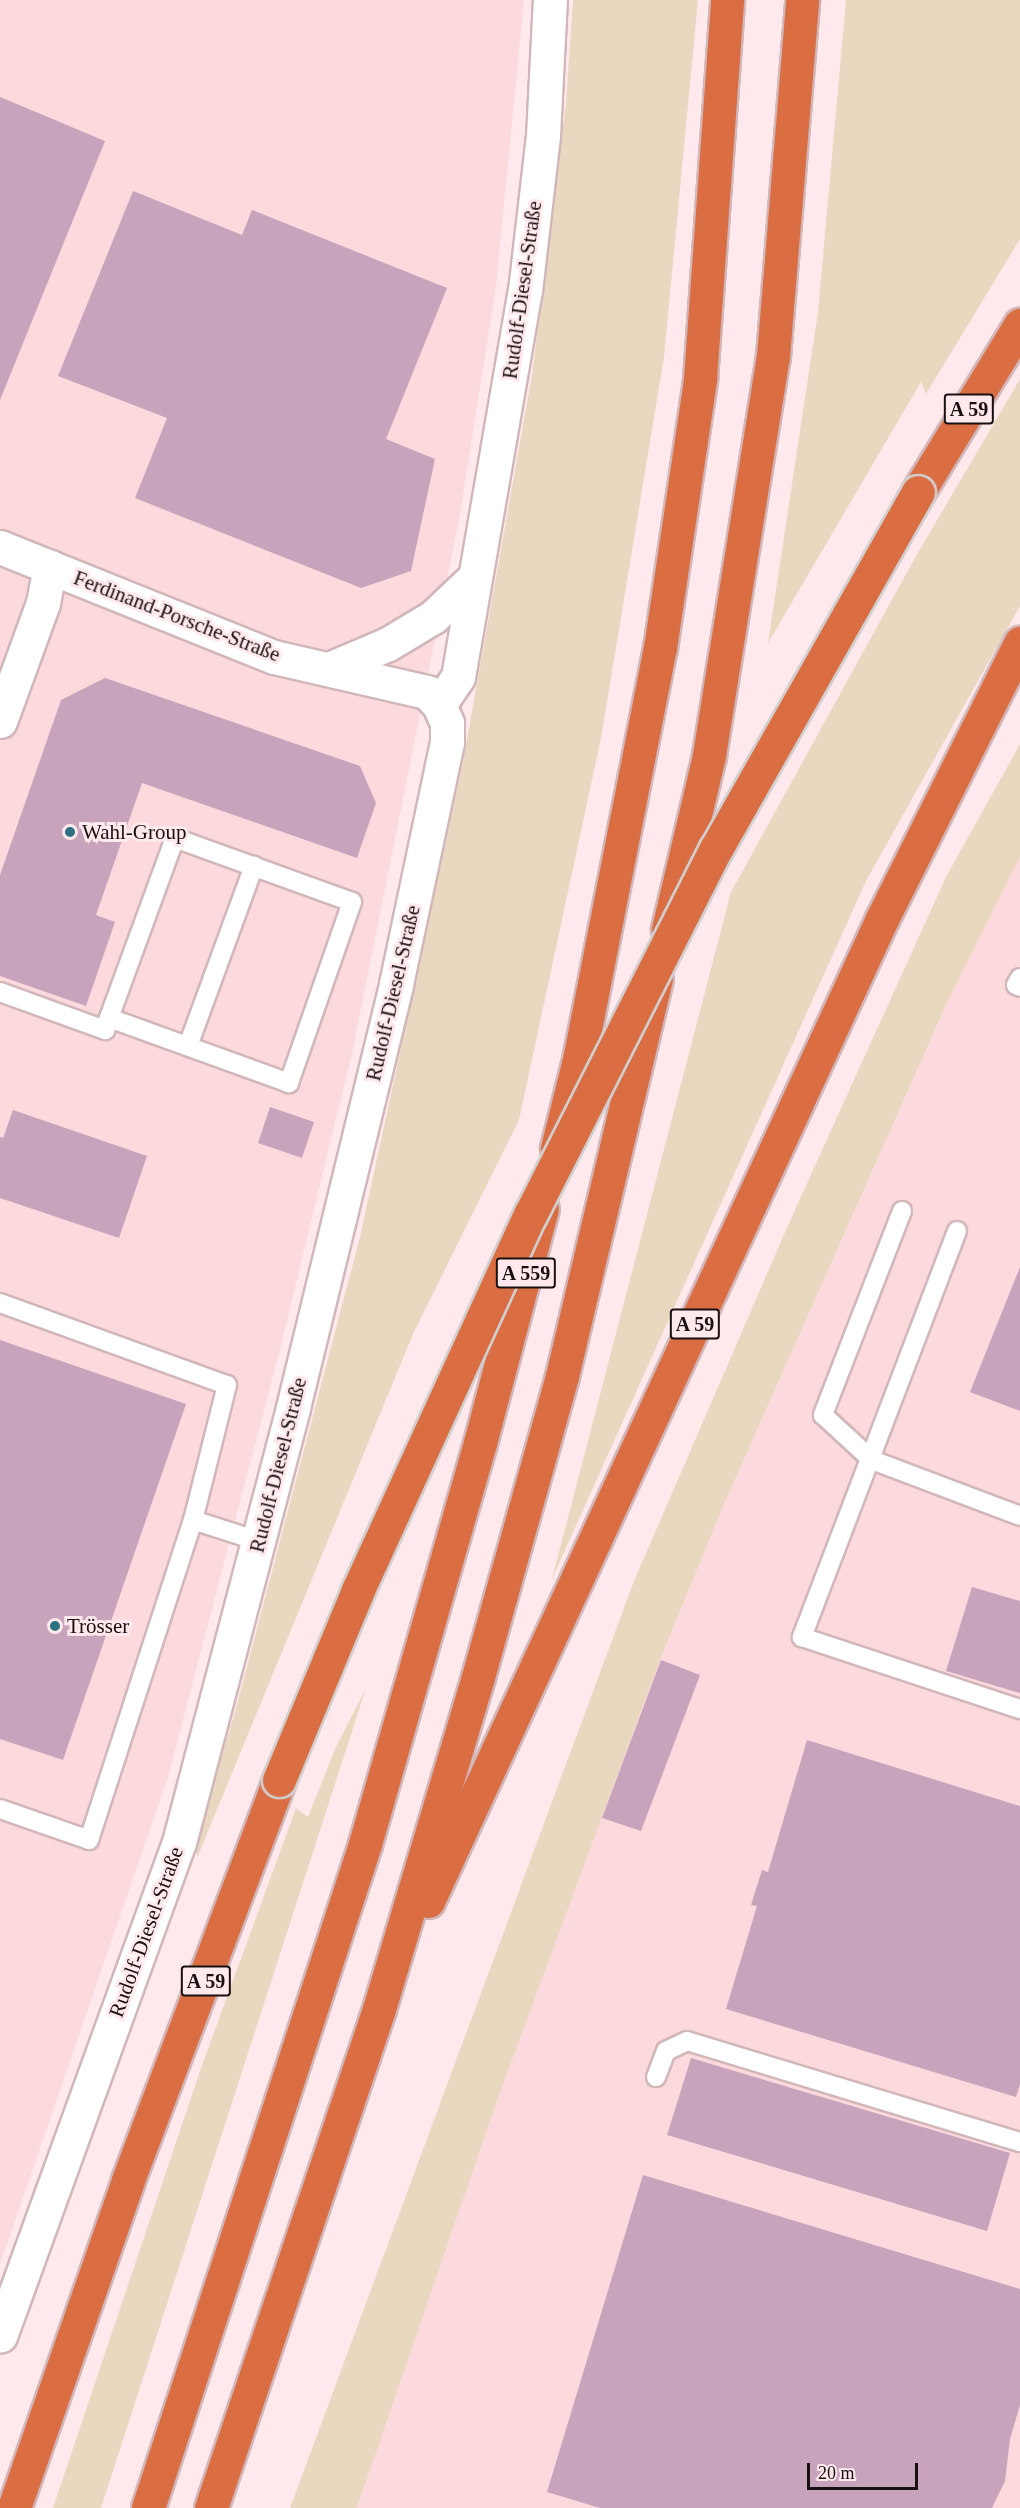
<!DOCTYPE html>
<html>
<head>
<meta charset="utf-8">
<style>
  body { margin:0 }
  #map { position:relative; width:1020px; height:2508px; overflow:hidden; background:#ffe9ec; font-family:"Times New Roman",serif }
  div>[style] { position:absolute }
  [style*='--x'] { left:calc(var(--x)*1px); top:calc(var(--y)*1px); width:calc(var(--w)*1px); rotate:calc(var(--a)*1deg) }
  .built>* { inset:0; background:#fcd9dd }
  .green>* { inset:0; background:#e9d7c0 }
  .building>* { inset:0; background:#c8a3bc }
  .roads { filter:drop-shadow(2px 0 #d1b7ba) drop-shadow(-2px 0 #d1b7ba) drop-shadow(0 2px #d1b7ba) drop-shadow(0 -2px #d1b7ba) }
  .service>* { height:18px; margin:-9px; padding:0 9px; transform-origin:9px; border-radius:9px; background:#fff }
  .minor>* { height:33px; margin:-16.5px; padding:0 16.5px; transform-origin:16.5px; border-radius:16.5px; background:#fff }
  .motorway>* { height:33px; margin:-16.5px; padding:0 16.5px; transform-origin:16.5px; border-radius:16.5px; background:#da6e42 }
  .bridges { filter:drop-shadow(2px 0 #d1cfcf) drop-shadow(-2px 0 #d1cfcf) drop-shadow(0 2px #d1cfcf) drop-shadow(0 -2px #d1cfcf) }
  .motorway-bridge>* { height:33px; margin:-16.5px; padding:0 16.5px; transform-origin:16.5px; border-radius:16.5px; background:#da6e42 }
  .dots>* { width:16px; height:16px; translate:-50% -50%; box-sizing:border-box; border:3px solid #ffe9ec; border-radius:50% }
  span { translate:-50% -50%; white-space:nowrap; text-align:center; line-height:1.15; -webkit-text-stroke:6px #ffe9ec; paint-order:stroke }
  .shield-label span { padding:2px 4px; background:#ffe9ec; border:2px solid; border-radius:4px; -webkit-text-stroke-width:0 }
  .shield-label { font-size:20px; color:#181011; font-weight:700 }
  .street-label { font-size:21px; color:#181011 }
  .poi-label { font-size:21px; color:#181011 }
  .left { translate:0 -50%; text-align:left }
  .scale { position:absolute; left:807px; top:2463px; width:111px; height:27px; box-sizing:border-box; border:3px solid #181011; border-top:0; padding-left:8px; font-size:18px; line-height:21px; white-space:nowrap; color:#181011; -webkit-text-stroke:4px #ffe9ec; paint-order:stroke }
</style>
</head>
<body>
<div id="map">
  <div class="built">
    <div style="clip-path:polygon(0 0,524px 0,496px 286px,460px 514px,352px 1053px,281px 1345px,168px 1777px,0 2264px)"></div>
    <div style="clip-path:polygon(1020px 857px,1020px 2508px,357px 2508px,497px 2101px,660px 1660px,721px 1511px,946px 1005px)"></div>
  </div>
  <div class="green">
    <div style="clip-path:polygon(573px 0,698px 0,664px 357px,601px 738px,519px 1120px,413px 1334px,197px 1858px,197px 1834px,235px 1712px,360px 1237px,463px 762px,532px 375px,566px 103px)"></div>
    <div style="clip-path:polygon(846px 0,1020px 0,1020px 239px,926px 394px,921px 382px,768px 643px,818px 312px)"></div>
    <div style="clip-path:polygon(1020px 379px,1020px 606px,866px 881px,552px 1579px,731px 892px,916px 556px)"></div>
    <div style="clip-path:polygon(1020px 744px,1020px 857px,946px 1005px,721px 1511px,660px 1660px,497px 2101px,357px 2508px,290px 2508px,634px 1581px,789px 1223px,946px 877px)"></div>
    <div style="clip-path:polygon(366px 1688px,101px 2508px,53px 2508px,201px 2068px,296px 1808px,308px 1817px,336px 1747px)"></div>
  </div>
  <div class="building">
    <div style="clip-path:polygon(0 97px,105px 141px,0 400px)"></div>
    <div style="clip-path:polygon(133px 191px,242px 235px,252px 210px,447px 288px,386px 439px,435px 459px,411px 571px,361px 588px,135px 498px,167px 418px,58px 376px)"></div>
    <div style="clip-path:polygon(105px 678px,360px 766px,376px 803px,357px 858px,142px 783px,96px 915px,115px 922px,86px 1006px,0 976px,0 875px,61px 700px)"></div>
    <div style="clip-path:polygon(270px 1107px,314px 1122px,302px 1158px,258px 1143px)"></div>
    <div style="clip-path:polygon(13px 1110px,147px 1156px,119px 1238px,0 1198px,0 1137px,3px 1138px)"></div>
    <div style="clip-path:polygon(1020px 1267px,1020px 1411px,970px 1392px)"></div>
    <div style="clip-path:polygon(0 1340px,186px 1404px,63px 1760px,0 1739px)"></div>
    <div style="clip-path:polygon(972px 1587px,1020px 1601px,1020px 1693px,946px 1671px)"></div>
    <div style="clip-path:polygon(661px 1660px,700px 1675px,641px 1831px,602px 1818px)"></div>
    <div style="clip-path:polygon(807px 1740px,1020px 1806px,1020px 2084px,1016px 2097px,726px 2009px,757px 1906px,751px 1905px,762px 1870px,768px 1872px)"></div>
    <div style="clip-path:polygon(691px 2058px,1010px 2153px,987px 2231px,667px 2135px)"></div>
    <div style="clip-path:polygon(643px 2175px,1020px 2289px,1020px 2405px,1010px 2439px,1005px 2481px,992px 2508px,600px 2508px,547px 2492px)"></div>
  </div>
  <div class="roads">
    <div class="service">
      <div style="--x:1020;--y:978;--w:8;--a:120"></div>
      <div style="--x:1016;--y:985;--w:4;--a:27"></div>
      <div style="--x:0;--y:992;--w:112;--a:19.9"></div>
      <div style="--x:105;--y:1030;--w:13;--a:-72"></div>
      <div style="--x:109;--y:1018;--w:192;--a:-69.9"></div>
      <div style="--x:175;--y:838;--w:188;--a:19.9"></div>
      <div style="--x:352;--y:902;--w:192;--a:109.2"></div>
      <div style="--x:289;--y:1083;--w:191;--a:-160.1"></div>
      <div style="--x:188;--y:1046;--w:192;--a:-69.9"></div>
      <div style="--x:902;--y:1211;--w:219;--a:111.2"></div>
      <div style="--x:823;--y:1415;--w:67;--a:42.6"></div>
      <div style="--x:872;--y:1460;--w:158;--a:20.7"></div>
      <div style="--x:957;--y:1231;--w:435;--a:110.9"></div>
      <div style="--x:802;--y:1637;--w:230;--a:18.3"></div>
      <div style="--x:0;--y:1303;--w:241;--a:19.9"></div>
      <div style="--x:227;--y:1385;--w:139;--a:104.1"></div>
      <div style="--x:0;--y:1809;--w:94;--a:19.2"></div>
      <div style="--x:89;--y:1840;--w:336;--a:-72"></div>
      <div style="--x:193;--y:1520;--w:68;--a:17.9"></div>
      <div style="--x:656;--y:2077;--w:28;--a:-69"></div>
      <div style="--x:666;--y:2051;--w:23;--a:-25"></div>
      <div style="--x:687;--y:2041;--w:348;--a:16.9"></div>
    </div>
    <div class="minor">
      <div style="--x:0;--y:547;--w:295;--a:21.9"></div>
      <div style="--x:274;--y:657;--w:157;--a:12.9"></div>
      <div style="--x:427;--y:692;--w:18;--a:47"></div>
      <div style="--x:439;--y:705;--w:20;--a:66"></div>
      <div style="--x:447;--y:723;--w:19;--a:90"></div>
      <div style="--x:447;--y:742;--w:248;--a:101.9"></div>
      <div style="--x:396;--y:985;--w:435;--a:103.7"></div>
      <div style="--x:293;--y:1408;--w:449;--a:104.7"></div>
      <div style="--x:179;--y:1842;--w:525;--a:109.92"></div>
      <div style="--x:329;--y:669;--w:64;--a:-23"></div>
      <div style="--x:388;--y:644;--w:52;--a:-31"></div>
      <div style="--x:433;--y:617;--w:57;--a:-43.6"></div>
      <div style="--x:439;--y:705;--w:34;--a:-56"></div>
      <div style="--x:458;--y:677;--w:392;--a:-80.2"></div>
      <div style="--x:525;--y:291;--w:156;--a:-83.4"></div>
      <div style="--x:543;--y:136;--w:136;--a:-87.1"></div>
      <div style="--x:0;--y:721;--w:126;--a:-70"></div>
      <div style="--x:43;--y:603;--w:37;--a:-79"></div>
    </div>
    <div class="motorway">
      <div style="--x:918;--y:492;--w:196;--a:-58.6"></div>
      <div style="--x:668;--y:929;--w:179;--a:-76.7"></div>
      <div style="--x:709;--y:755;--w:404;--a:-80.9"></div>
      <div style="--x:773;--y:356;--w:357;--a:-85.3"></div>
      <div style="--x:557;--y:1148;--w:91;--a:-76"></div>
      <div style="--x:579;--y:1060;--w:420;--a:-78.9"></div>
      <div style="--x:660;--y:648;--w:272;--a:-81.5"></div>
      <div style="--x:700;--y:379;--w:380;--a:-85.9"></div>
      <div style="--x:428;--y:1901;--w:1082;--a:-65.19"></div>
      <div style="--x:882;--y:919;--w:309;--a:-63.4"></div>
      <div style="--x:14;--y:2508;--w:347;--a:-70.8"></div>
      <div style="--x:128;--y:2180;--w:428;--a:-69.3"></div>
      <div style="--x:148;--y:2508;--w:699;--a:-71.9"></div>
      <div style="--x:365;--y:1844;--w:417;--a:-74"></div>
      <div style="--x:480;--y:1443;--w:242;--a:-75.2"></div>
      <div style="--x:211;--y:2508;--w:527;--a:-71.39"></div>
      <div style="--x:379;--y:2009;--w:346;--a:-73.4"></div>
      <div style="--x:478;--y:1677;--w:313;--a:-74.4"></div>
      <div style="--x:562;--y:1376;--w:408;--a:-76.7"></div>
    </div>
  </div>
  <div class="bridges">
    <div class="motorway-bridge">
      <div style="--x:279;--y:1780;--w:206;--a:-67.4"></div>
      <div style="--x:358;--y:1590;--w:413;--a:-65.4"></div>
      <div style="--x:530;--y:1215;--w:411;--a:-63.1"></div>
      <div style="--x:716;--y:849;--w:410;--a:-60.5"></div>
    </div>
  </div>
  <div class="dots">
    <div style="left:70px;top:832px;background:#2b717f"></div>
    <div style="left:55px;top:1626px;background:#2b717f"></div>
  </div>
  <div class="shield-label">
    <span style="left:969px;top:409px">A 59</span>
    <span style="left:526px;top:1273px">A 559</span>
    <span style="left:695px;top:1324px">A 59</span>
    <span style="left:206px;top:1981px">A 59</span>
  </div>
  <div class="street-label">
    <span style="left:522px;top:290px;rotate:-82deg">Rudolf-Diesel-Straße</span>
    <span style="left:177px;top:616px;rotate:21deg">Ferdinand-Porsche-Straße</span>
    <span style="left:393px;top:993px;rotate:-77deg">Rudolf-Diesel-Straße</span>
    <span style="left:278px;top:1465px;rotate:-76deg">Rudolf-Diesel-Straße</span>
    <span style="left:146px;top:1932px;rotate:-70deg">Rudolf-Diesel-Straße</span>
  </div>
  <div class="poi-label">
    <span class="left" style="left:82px;top:832px">Wahl-Group</span>
    <span class="left" style="left:67px;top:1626px">Trösser</span>
  </div>
  <div class="scale">20 m</div>
</div>
</body>
</html>
